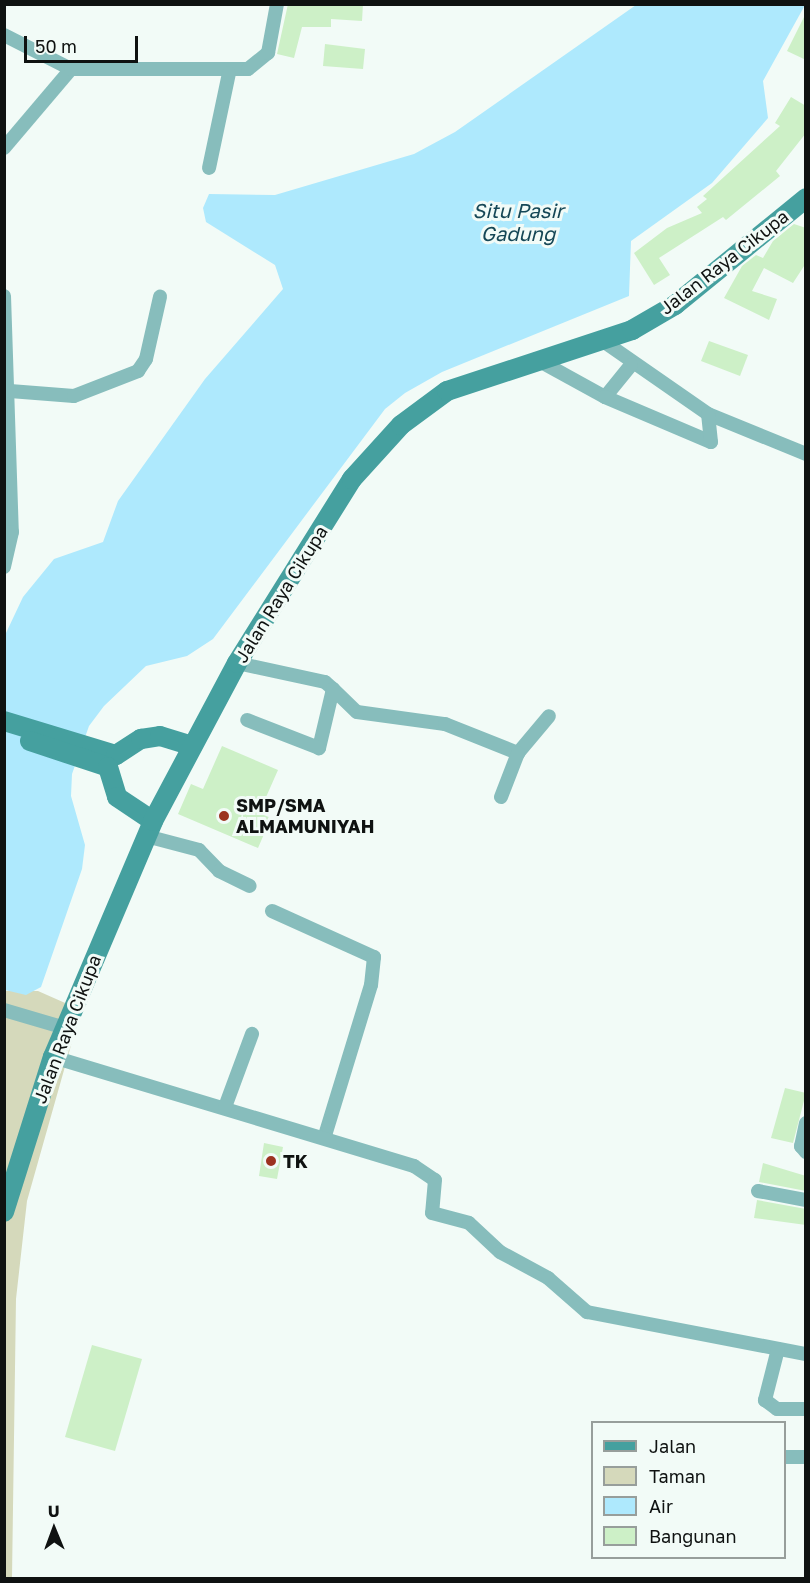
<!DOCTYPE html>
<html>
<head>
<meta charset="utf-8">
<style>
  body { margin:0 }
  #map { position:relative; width:810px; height:1583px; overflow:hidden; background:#f2fbf7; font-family:"Golos Text",sans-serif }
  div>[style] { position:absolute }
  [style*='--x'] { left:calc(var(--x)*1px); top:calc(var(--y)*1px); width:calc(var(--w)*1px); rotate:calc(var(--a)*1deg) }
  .green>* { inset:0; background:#d5d9bb }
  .water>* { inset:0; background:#aee9fd }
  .building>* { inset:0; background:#cdf0c7 }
  .street>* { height:14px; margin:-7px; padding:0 7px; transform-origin:7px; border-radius:7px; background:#87bdbc }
  .secondary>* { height:20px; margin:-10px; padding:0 10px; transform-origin:10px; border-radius:10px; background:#45a09f }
  .dots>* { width:16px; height:16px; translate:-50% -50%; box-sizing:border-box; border:3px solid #f2fbf7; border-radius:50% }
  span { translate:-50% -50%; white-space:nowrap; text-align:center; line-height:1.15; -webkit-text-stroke:6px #f2fbf7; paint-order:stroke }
  .street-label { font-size:18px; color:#0f1211 }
  .poi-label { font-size:18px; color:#0f1211; font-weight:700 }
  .left { translate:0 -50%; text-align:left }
  .water-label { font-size:20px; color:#154756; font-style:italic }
  .frame { position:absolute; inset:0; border:6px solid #0f1211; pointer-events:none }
  .legend { position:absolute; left:591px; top:1421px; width:195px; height:138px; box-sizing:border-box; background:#f2fbf7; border:2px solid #979e9b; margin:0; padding:8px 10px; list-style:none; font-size:18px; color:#0f1211 }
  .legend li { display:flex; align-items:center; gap:12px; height:30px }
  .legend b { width:30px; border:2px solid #979e9b }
  .north { position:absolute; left:24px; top:1499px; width:60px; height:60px; -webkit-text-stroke:4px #f2fbf7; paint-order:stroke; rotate:359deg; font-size:16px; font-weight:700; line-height:24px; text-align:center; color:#0f1211 }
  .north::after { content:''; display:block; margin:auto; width:21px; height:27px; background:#0f1211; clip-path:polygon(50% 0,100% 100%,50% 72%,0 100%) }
  .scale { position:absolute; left:24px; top:36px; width:114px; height:27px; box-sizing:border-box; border:3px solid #0f1211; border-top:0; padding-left:8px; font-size:18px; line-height:21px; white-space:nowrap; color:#0f1211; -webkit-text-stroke:4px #f2fbf7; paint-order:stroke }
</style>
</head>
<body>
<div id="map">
  <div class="green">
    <div style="clip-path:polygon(4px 991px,38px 991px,81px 1010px,27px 1201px,16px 1299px,12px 1578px,4px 1578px)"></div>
  </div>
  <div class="water">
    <div style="clip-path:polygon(636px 5px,805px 5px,763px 81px,768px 118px,712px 183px,631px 241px,629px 296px,442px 372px,405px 393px,385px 409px,213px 639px,187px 656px,146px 666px,104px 706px,89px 726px,72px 774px,71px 796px,85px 845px,82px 869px,41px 987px,26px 995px,5px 990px,6px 633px,23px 597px,54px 559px,103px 542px,118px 501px,205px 379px,283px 289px,275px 265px,206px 222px,203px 208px,209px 194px,275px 195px,414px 154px,455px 132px)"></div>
  </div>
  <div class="building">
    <div style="clip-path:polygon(288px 4px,363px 4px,362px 21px,331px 19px,331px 27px,302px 27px,294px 58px,277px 54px)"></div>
    <div style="clip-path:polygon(806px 13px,806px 60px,787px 51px)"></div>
    <div style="clip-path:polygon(325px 44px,365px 49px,363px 69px,323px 66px)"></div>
    <div style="clip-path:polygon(791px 97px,806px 106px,806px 133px,776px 171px,780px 176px,726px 220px,723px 217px,659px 258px,670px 275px,654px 285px,634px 253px,667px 228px,702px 213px,697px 207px,707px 199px,703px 196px,780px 126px,775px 123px)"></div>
    <div style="clip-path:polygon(794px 224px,806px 228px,806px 263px,793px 283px,764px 268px,752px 291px,777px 299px,769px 320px,724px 298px,742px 266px,756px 255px,763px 258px,773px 241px)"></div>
    <div style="clip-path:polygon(709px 341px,748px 355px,740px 376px,701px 361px)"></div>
    <div style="clip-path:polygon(222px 746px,278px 770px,259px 813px,271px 818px,258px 848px,178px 814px,191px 784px,203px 789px)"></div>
    <div style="clip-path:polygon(785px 1088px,806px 1093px,793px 1143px,771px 1138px)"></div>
    <div style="clip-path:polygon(264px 1143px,283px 1147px,277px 1179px,259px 1176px)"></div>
    <div style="clip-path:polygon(763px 1163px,806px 1176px,806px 1191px,759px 1182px)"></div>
    <div style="clip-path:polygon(757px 1200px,806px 1209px,806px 1225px,754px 1218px)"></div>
    <div style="clip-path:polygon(92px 1345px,142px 1359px,115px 1451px,65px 1437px)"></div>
  </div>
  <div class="street">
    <div style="--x:4;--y:35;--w:75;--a:26.9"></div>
    <div style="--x:4;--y:148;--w:104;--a:-49.7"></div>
    <div style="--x:71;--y:69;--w:177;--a:0"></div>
    <div style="--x:248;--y:69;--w:26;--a:-39"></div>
    <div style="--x:268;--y:53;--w:50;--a:-79.6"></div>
    <div style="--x:209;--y:168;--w:97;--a:-78.1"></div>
    <div style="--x:4;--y:296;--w:236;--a:88.1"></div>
    <div style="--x:12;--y:532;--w:36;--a:103"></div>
    <div style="--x:603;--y:341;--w:128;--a:34.8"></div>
    <div style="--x:708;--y:414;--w:106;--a:22.2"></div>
    <div style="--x:536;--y:359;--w:79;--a:28.8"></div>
    <div style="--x:631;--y:365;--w:41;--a:129.1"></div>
    <div style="--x:605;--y:397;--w:115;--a:23"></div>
    <div style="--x:711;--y:442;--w:28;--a:-96"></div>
    <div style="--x:10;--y:391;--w:64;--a:4.5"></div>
    <div style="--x:74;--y:396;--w:69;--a:-21.3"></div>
    <div style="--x:138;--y:371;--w:14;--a:-56"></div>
    <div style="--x:146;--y:359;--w:64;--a:-77.3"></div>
    <div style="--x:237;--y:663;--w:90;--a:12.2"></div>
    <div style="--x:325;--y:682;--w:11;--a:41"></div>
    <div style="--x:333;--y:689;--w:61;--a:103.3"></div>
    <div style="--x:319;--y:748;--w:77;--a:-158.7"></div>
    <div style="--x:333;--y:689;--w:33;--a:44"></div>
    <div style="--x:357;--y:712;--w:89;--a:7.8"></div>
    <div style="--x:445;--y:724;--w:79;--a:21.7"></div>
    <div style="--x:518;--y:753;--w:48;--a:-50"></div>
    <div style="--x:501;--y:797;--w:47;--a:-68.9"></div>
    <div style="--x:146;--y:836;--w:55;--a:14.8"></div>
    <div style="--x:199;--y:850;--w:29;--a:46"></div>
    <div style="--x:219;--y:871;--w:34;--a:26"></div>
    <div style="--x:272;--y:911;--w:112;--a:24.3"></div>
    <div style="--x:374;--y:957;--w:28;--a:96"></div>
    <div style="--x:371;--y:985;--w:157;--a:107"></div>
    <div style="--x:4;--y:1010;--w:64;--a:16.4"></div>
    <div style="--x:53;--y:1057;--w:377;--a:16.8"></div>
    <div style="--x:414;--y:1166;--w:25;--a:34"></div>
    <div style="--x:435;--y:1180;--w:33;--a:95"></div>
    <div style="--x:432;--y:1213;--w:38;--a:15"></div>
    <div style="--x:469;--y:1223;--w:42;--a:43.1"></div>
    <div style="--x:500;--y:1252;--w:55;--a:28.4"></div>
    <div style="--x:548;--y:1278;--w:52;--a:41.1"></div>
    <div style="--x:587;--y:1312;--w:223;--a:10.9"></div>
    <div style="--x:225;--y:1107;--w:78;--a:-69.7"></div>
    <div style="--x:806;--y:1123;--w:24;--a:102"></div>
    <div style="--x:801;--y:1146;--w:8;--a:50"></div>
    <div style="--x:758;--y:1191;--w:49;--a:10.6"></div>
    <div style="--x:778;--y:1349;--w:53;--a:104.3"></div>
    <div style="--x:765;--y:1400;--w:15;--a:37"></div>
    <div style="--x:777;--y:1409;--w:29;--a:0"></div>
    <div style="--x:784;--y:1457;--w:22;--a:0"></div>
  </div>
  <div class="secondary">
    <div style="--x:4;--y:721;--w:117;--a:16.9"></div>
    <div style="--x:116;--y:755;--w:30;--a:-33"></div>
    <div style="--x:141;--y:739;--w:19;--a:-9"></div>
    <div style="--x:160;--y:736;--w:34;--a:17"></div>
    <div style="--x:30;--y:741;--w:82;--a:18.4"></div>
    <div style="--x:108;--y:767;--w:31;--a:73"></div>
    <div style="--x:117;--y:797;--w:43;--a:33.7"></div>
    <div style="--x:4;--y:1212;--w:163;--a:-72.5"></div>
    <div style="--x:53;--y:1057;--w:256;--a:-67"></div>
    <div style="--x:153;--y:821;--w:179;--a:-62"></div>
    <div style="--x:237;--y:663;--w:217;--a:-58"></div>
    <div style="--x:352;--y:479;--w:73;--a:-47.8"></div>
    <div style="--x:401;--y:425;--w:57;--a:-36.5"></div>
    <div style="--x:447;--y:391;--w:195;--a:-18.2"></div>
    <div style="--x:632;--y:330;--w:50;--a:-30.2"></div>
    <div style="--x:675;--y:305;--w:169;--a:-39.2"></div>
  </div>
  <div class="dots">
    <div style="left:224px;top:816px;background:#9c331f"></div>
    <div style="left:271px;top:1161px;background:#9c331f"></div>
  </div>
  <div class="street-label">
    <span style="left:724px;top:262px;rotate:-38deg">Jalan Raya Cikupa</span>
    <span style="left:281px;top:594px;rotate:-58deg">Jalan Raya Cikupa</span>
    <span style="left:67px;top:1029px;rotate:-69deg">Jalan Raya Cikupa</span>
  </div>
  <div class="poi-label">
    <span class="left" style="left:236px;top:816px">SMP/SMA<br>ALMAMUNIYAH</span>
    <span class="left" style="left:283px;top:1161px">TK</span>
  </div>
  <div class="water-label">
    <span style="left:518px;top:222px">Situ Pasir<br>Gadung</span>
  </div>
  <div class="frame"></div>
  <ul class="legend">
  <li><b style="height:8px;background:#45a09f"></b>Jalan</li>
  <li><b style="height:16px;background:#d5d9bb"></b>Taman</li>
  <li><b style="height:16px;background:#aee9fd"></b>Air</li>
  <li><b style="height:16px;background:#cdf0c7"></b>Bangunan</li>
  </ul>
  <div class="north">U</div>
  <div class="scale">50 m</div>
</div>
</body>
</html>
